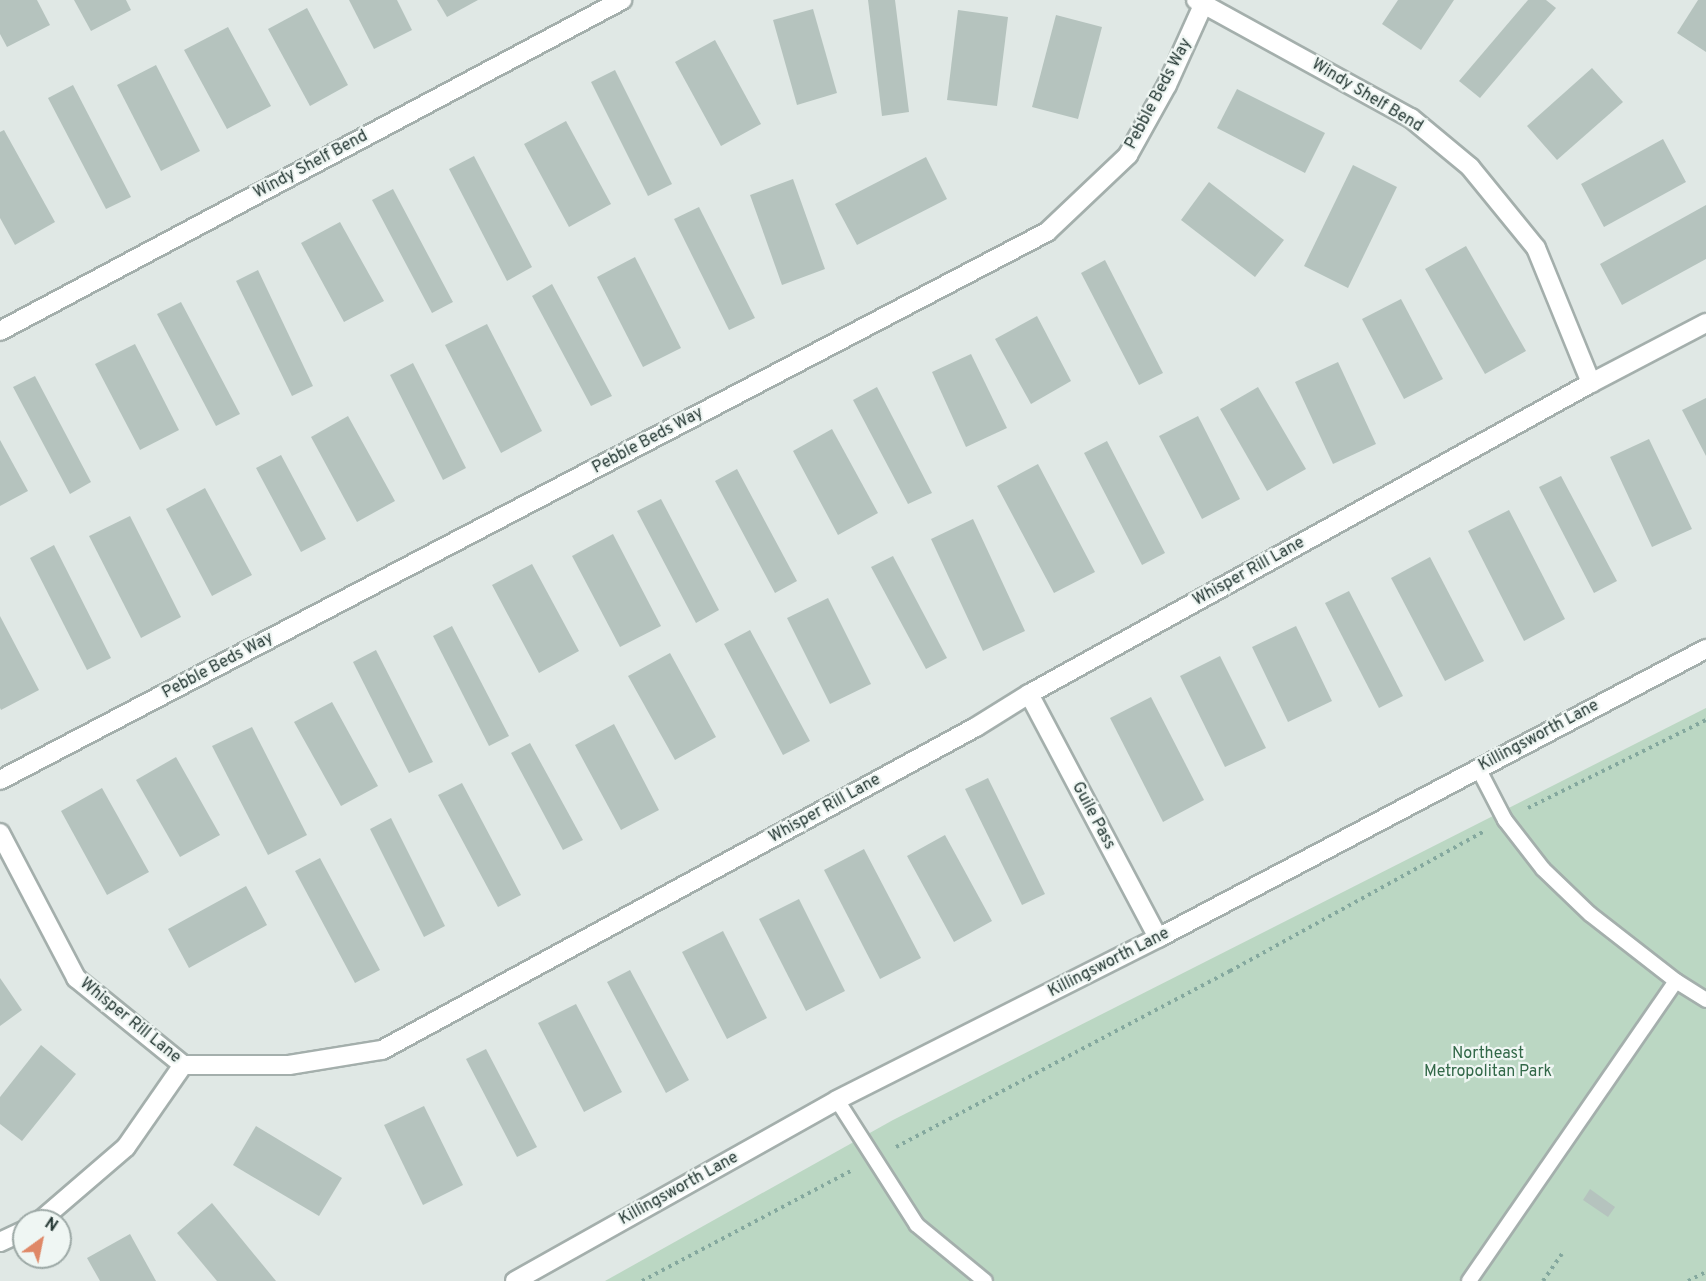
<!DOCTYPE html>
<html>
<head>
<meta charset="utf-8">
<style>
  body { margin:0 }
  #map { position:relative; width:1706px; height:1281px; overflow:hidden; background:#e0e8e5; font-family:Overpass,sans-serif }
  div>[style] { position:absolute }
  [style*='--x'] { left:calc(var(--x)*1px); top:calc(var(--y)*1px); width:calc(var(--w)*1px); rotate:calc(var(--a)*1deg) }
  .green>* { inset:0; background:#bbd7c3 }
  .building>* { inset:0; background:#b5c3be }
  .path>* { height:4px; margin-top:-2px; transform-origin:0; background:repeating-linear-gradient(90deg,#84a89e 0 3px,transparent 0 7.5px) }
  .roads { filter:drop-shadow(2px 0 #a4afac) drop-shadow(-2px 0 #a4afac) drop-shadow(0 2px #a4afac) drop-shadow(0 -2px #a4afac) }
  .lane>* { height:14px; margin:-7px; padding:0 7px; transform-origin:7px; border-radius:7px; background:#fff }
  .street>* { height:18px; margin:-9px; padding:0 9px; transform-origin:9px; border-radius:9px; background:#fff }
  .secondary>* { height:18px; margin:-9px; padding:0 9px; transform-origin:9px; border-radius:9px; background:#fff }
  span { translate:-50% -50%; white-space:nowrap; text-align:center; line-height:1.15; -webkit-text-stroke:4.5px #eff6f3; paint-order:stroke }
  .street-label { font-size:16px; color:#233632 }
  .park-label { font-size:16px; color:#326848 }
  .north { position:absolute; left:12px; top:1209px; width:60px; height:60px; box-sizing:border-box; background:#eff6f3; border:2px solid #9da9a6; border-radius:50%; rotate:33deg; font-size:16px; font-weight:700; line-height:24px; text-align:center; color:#233632 }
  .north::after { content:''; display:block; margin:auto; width:21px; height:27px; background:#df8867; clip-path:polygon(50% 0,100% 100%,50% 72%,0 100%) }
</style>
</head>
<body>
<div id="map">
  <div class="green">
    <div style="clip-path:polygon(1706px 708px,1706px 1281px,605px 1281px,893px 1120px)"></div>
  </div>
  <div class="building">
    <div style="clip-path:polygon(0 0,37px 0,50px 25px,7px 47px,0 34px)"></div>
    <div style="clip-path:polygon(74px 0,126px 0,131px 10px,91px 31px)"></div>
    <div style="clip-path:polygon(349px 0,397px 0,412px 30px,374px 49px)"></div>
    <div style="clip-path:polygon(437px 0,478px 0,447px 17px)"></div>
    <div style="clip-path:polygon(868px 0,895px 0,909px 112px,882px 116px)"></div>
    <div style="clip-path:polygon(1398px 0,1454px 0,1421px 50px,1382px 24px)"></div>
    <div style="clip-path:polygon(1528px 0,1546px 0,1556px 8px,1480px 98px,1459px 81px)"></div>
    <div style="clip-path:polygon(1698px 0,1706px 0,1706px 52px,1677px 33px)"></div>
    <div style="clip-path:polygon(307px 8px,348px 85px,310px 106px,268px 29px)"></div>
    <div style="clip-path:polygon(813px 9px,837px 93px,797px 105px,773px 20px)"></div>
    <div style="clip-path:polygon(958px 10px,1008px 17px,997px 106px,947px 100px)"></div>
    <div style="clip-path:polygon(1056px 15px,1102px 27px,1078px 119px,1032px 107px)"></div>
    <div style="clip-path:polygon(228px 27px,271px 106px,227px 129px,184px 50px)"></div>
    <div style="clip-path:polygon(715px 40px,761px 124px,721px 146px,675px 62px)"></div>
    <div style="clip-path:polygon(156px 65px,200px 151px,161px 171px,117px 85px)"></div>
    <div style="clip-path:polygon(1592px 68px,1623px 102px,1557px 160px,1527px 126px)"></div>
    <div style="clip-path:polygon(615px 70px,672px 184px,648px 196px,591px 82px)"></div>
    <div style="clip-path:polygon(73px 85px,131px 197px,106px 209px,48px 98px)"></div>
    <div style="clip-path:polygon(1237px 89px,1325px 133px,1305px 173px,1217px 128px)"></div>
    <div style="clip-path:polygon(566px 121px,611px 204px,569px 227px,524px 144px)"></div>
    <div style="clip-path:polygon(4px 130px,55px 222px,15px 245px,0 218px,0 132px)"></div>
    <div style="clip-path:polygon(1663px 139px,1686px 182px,1604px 227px,1581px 184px)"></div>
    <div style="clip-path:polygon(474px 156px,532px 267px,507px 281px,449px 169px)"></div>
    <div style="clip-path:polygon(926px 157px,947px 199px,857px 245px,835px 204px)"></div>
    <div style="clip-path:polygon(1353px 165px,1397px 187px,1348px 288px,1304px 266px)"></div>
    <div style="clip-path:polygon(793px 179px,825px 269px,782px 285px,750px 195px)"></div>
    <div style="clip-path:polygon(1209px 182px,1284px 240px,1255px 277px,1181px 220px)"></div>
    <div style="clip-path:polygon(393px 189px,453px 302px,432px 313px,372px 200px)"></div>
    <div style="clip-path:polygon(1706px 205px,1706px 259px,1622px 305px,1600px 264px)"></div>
    <div style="clip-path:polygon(699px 207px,755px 318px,729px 330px,674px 219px)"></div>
    <div style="clip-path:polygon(340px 222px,384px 301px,344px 322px,301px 243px)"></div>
    <div style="clip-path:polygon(1466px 246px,1526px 351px,1485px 374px,1425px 269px)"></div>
    <div style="clip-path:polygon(635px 257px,681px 348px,643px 367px,597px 277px)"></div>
    <div style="clip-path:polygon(1105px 260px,1163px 373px,1139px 385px,1081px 273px)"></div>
    <div style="clip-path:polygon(258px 270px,313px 386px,292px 396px,236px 281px)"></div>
    <div style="clip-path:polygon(552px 284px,612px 396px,591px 406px,532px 296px)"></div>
    <div style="clip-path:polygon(1401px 299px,1443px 379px,1404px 399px,1362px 319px)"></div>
    <div style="clip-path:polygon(181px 302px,240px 414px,216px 426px,157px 314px)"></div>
    <div style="clip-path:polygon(1037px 316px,1071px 381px,1031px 404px,995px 339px)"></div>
    <div style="clip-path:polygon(487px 324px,542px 431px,501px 453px,445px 345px)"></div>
    <div style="clip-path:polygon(135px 344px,179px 430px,140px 450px,95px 364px)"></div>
    <div style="clip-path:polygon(971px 354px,1007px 428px,966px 447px,932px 372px)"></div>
    <div style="clip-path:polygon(1338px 362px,1376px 444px,1333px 464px,1295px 382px)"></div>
    <div style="clip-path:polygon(413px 363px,466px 468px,443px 480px,390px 375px)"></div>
    <div style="clip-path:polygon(35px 376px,91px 482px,70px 494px,13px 387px)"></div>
    <div style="clip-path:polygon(877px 387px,932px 493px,908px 504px,853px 400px)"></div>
    <div style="clip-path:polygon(1258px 387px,1306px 469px,1267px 491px,1220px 409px)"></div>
    <div style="clip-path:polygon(1706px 398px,1706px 456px,1682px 410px)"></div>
    <div style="clip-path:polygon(348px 416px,395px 501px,357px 522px,311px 437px)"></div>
    <div style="clip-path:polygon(1198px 416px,1240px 499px,1202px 519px,1159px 436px)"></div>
    <div style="clip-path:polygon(832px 429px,878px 513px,838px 535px,793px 451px)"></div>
    <div style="clip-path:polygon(1649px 439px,1692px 529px,1652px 547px,1610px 457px)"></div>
    <div style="clip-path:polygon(0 440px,28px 491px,0 506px)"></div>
    <div style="clip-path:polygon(1107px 441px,1165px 553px,1142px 565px,1084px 453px)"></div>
    <div style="clip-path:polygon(281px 455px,326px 539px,301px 552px,256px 468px)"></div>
    <div style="clip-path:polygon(1038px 464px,1095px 572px,1054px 593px,997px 486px)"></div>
    <div style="clip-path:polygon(737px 469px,797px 581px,775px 593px,715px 481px)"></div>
    <div style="clip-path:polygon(1561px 476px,1617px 581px,1594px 593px,1539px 487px)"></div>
    <div style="clip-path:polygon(205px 488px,252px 575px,212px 596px,166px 509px)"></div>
    <div style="clip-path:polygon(661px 499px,719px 610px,696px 623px,637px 511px)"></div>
    <div style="clip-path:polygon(1509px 510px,1565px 619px,1524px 641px,1468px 531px)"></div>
    <div style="clip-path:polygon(130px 516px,181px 617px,141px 638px,89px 536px)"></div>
    <div style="clip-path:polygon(973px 519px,1025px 631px,983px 651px,931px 539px)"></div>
    <div style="clip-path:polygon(613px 534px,661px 626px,620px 647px,572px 556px)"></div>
    <div style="clip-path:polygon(54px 545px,111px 658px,87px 670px,30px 558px)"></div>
    <div style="clip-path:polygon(893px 556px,947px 658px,926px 669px,871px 567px)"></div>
    <div style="clip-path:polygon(1430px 557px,1484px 661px,1445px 681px,1391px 578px)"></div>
    <div style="clip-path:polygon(532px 564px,579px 651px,539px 673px,492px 585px)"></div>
    <div style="clip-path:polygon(1349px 591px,1403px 696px,1379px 708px,1325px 603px)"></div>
    <div style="clip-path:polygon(828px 598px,871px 684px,830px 704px,787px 618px)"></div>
    <div style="clip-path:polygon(0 616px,39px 690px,1px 710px,0 708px)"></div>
    <div style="clip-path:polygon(452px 626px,509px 736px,489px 746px,433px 636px)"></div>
    <div style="clip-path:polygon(1296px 626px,1332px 701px,1288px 722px,1252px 647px)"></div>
    <div style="clip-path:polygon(750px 630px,810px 741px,783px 755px,724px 644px)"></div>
    <div style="clip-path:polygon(376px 650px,433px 762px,409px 773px,353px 662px)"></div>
    <div style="clip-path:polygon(670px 653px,716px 737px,675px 760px,628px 676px)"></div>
    <div style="clip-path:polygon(1220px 656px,1266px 748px,1225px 767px,1180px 676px)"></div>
    <div style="clip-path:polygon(1151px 697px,1204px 800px,1163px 822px,1110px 718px)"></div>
    <div style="clip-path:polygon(332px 702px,378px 786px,341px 806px,294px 722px)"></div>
    <div style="clip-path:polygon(614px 724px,659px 810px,621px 830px,575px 745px)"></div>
    <div style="clip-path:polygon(252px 727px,307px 835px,268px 855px,212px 746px)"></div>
    <div style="clip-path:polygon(530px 743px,583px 840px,563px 850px,511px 753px)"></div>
    <div style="clip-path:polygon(176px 757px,220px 835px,180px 857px,136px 780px)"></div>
    <div style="clip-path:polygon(988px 778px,1045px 894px,1022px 905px,965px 789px)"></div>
    <div style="clip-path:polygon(462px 783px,521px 895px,498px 907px,438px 795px)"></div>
    <div style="clip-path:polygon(102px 788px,149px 872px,107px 895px,61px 811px)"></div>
    <div style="clip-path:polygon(391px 818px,445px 926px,424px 937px,370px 829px)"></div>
    <div style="clip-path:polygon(945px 835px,992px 921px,954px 942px,907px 856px)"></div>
    <div style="clip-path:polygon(864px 849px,921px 958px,880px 979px,824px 870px)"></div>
    <div style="clip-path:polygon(320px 858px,380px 970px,355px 983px,295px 871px)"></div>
    <div style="clip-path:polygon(246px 886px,267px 925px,189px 968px,168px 929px)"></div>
    <div style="clip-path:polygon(799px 899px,845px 991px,806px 1011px,759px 919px)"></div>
    <div style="clip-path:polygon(723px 931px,767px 1018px,727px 1039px,682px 952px)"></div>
    <div style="clip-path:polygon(630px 970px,689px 1080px,666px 1093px,607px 982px)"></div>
    <div style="clip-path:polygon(0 978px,22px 1010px,0 1026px)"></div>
    <div style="clip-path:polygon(576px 1004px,622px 1092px,584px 1112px,538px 1023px)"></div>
    <div style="clip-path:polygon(41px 1045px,76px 1074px,22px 1141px,0 1124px,0 1097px)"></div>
    <div style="clip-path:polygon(486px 1049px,537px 1147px,517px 1157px,466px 1059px)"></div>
    <div style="clip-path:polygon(424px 1106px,463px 1185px,423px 1205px,384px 1125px)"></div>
    <div style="clip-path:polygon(256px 1126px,342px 1178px,319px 1216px,233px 1165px)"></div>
    <div style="clip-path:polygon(1590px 1189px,1615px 1207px,1608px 1217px,1583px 1200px)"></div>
    <div style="clip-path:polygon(212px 1203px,276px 1281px,217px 1281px,177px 1233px)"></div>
    <div style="clip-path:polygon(130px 1234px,156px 1281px,100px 1281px,87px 1258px)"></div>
  </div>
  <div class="path">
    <div style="--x:1528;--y:808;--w:199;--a:-26.3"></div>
    <div style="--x:896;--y:1147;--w:378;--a:-27.8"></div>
    <div style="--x:1230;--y:971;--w:289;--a:-28.8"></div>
    <div style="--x:642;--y:1281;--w:236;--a:-27.8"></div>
    <div style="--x:1543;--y:1281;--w:33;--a:-55"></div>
    <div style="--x:1688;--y:1281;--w:20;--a:-27"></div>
  </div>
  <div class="roads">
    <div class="lane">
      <div style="--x:1478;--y:768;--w:59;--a:62.6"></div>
      <div style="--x:1505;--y:820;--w:62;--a:52.2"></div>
      <div style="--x:1543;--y:869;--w:65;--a:43.8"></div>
      <div style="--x:1590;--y:914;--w:109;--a:37.9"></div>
      <div style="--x:1676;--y:981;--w:36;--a:32"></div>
      <div style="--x:837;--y:1100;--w:148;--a:57.4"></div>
      <div style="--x:917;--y:1225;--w:88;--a:39.5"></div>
      <div style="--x:1469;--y:1281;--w:364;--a:-55.4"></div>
    </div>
    <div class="street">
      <div style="--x:1196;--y:0;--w:245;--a:28.8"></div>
      <div style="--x:1411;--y:118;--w:77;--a:39.7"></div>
      <div style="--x:1470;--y:167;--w:104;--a:50.8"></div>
      <div style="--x:1536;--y:248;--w:146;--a:67.8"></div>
      <div style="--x:0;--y:331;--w:705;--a:-28.02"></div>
      <div style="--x:1029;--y:694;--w:276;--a:62.1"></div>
      <div style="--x:0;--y:780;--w:1182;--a:-27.63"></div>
      <div style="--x:1047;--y:232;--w:112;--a:-43.5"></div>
      <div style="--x:1128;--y:155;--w:80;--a:-60.9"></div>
      <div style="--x:1167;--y:85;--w:90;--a:-65.7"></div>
      <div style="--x:0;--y:833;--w:164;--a:62.3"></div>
      <div style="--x:76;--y:978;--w:138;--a:39.1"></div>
      <div style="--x:183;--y:1065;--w:106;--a:0"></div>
      <div style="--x:289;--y:1065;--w:94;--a:-9.2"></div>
      <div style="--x:382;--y:1050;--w:676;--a:-28.54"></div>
      <div style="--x:976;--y:727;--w:62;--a:-31.9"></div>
      <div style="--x:1029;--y:694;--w:642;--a:-28.96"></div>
      <div style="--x:1591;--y:383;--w:130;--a:-27.6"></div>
      <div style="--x:40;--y:1221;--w:113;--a:-40.7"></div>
      <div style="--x:126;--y:1147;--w:100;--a:-55.2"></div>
      <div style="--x:0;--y:1242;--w:26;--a:-25"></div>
    </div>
    <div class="secondary">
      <div style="--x:515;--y:1281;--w:369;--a:-29.3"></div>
      <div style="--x:837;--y:1100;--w:360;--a:-26.8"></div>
      <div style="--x:1158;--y:938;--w:620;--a:-27.81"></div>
    </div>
  </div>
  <div class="street-label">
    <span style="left:1159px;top:94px;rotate:-62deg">Pebble Beds Way</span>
    <span style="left:1367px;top:96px;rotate:31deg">Windy Shelf Bend</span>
    <span style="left:311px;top:165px;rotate:-28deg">Windy Shelf Bend</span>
    <span style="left:648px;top:441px;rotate:-28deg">Pebble Beds Way</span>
    <span style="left:1249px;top:572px;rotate:-29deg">Whisper Rill Lane</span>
    <span style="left:218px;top:666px;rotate:-28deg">Pebble Beds Way</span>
    <span style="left:1539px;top:736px;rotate:-28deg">Killingsworth Lane</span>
    <span style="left:825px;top:809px;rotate:-29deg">Whisper Rill Lane</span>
    <span style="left:1093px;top:816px;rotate:62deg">Guile Pass</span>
    <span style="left:1109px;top:963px;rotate:-27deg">Killingsworth Lane</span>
    <span style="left:130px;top:1021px;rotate:39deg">Whisper Rill Lane</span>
    <span style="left:679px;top:1189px;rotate:-29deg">Killingsworth Lane</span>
  </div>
  <div class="park-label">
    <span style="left:1488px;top:1063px">Northeast<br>Metropolitan Park</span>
  </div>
  <div class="north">N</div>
</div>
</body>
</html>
